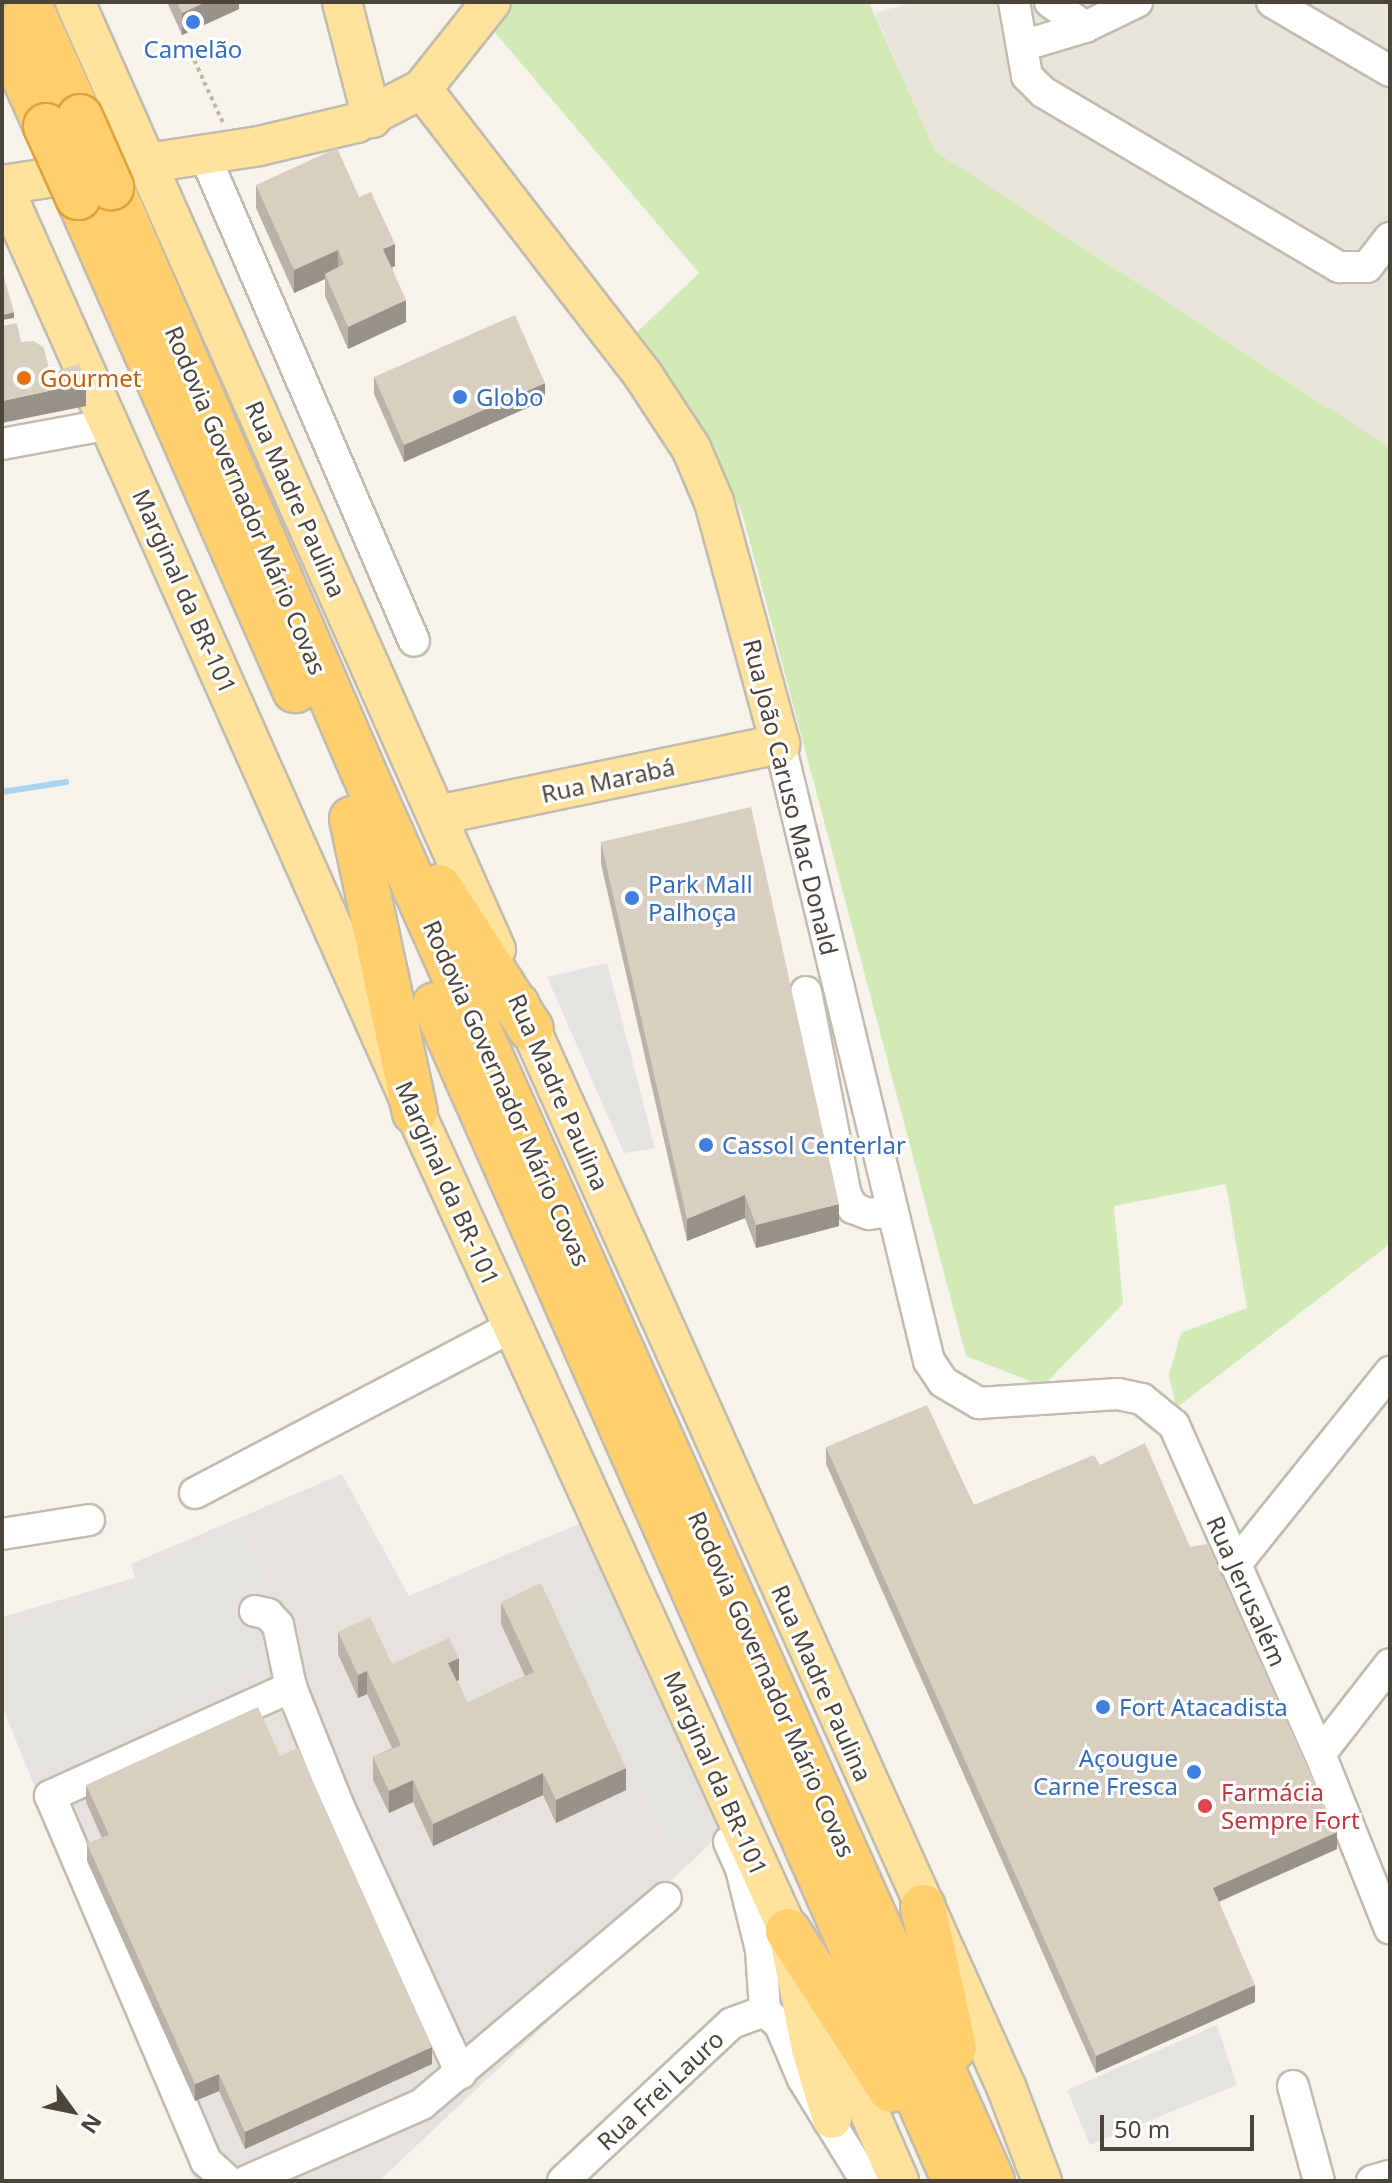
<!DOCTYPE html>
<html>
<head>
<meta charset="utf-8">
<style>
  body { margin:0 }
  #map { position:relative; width:1392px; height:2183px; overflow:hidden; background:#f6f3ec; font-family:"Noto Sans",sans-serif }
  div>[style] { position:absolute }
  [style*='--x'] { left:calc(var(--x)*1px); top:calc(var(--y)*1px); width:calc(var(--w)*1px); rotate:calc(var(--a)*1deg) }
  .residential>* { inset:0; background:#eae5da }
  .industrial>* { inset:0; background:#e6e2dd }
  .green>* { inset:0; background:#d2eab5 }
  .parking>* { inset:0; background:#e5e3e0 }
  .stream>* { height:6px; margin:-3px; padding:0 3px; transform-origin:3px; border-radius:3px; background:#a9d4f2 }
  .path>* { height:4px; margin-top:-2px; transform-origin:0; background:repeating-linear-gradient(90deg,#c4b79f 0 4px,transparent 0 8px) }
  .roads { filter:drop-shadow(2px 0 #c2bbae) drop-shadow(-2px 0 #c2bbae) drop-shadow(0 2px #c2bbae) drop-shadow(0 -2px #c2bbae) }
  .minor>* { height:30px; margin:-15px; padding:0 15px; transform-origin:15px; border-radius:15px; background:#fff }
  .major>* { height:38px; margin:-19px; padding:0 19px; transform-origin:19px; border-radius:19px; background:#ffe39c }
  .highway>* { height:44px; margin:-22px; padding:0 22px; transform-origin:22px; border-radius:22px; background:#ffcf6e }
  .bridges { filter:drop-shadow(2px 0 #e0a43c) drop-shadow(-2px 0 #e0a43c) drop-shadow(0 2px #e0a43c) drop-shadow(0 -2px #e0a43c) }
  .highway-bridge>* { height:44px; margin:-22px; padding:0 22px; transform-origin:22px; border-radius:22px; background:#ffcf6e }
  .wall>* { inset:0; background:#bab2a6 }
  .shaded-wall>* { inset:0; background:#979187 }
  .building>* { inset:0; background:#d8cfc1 }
  .dots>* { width:22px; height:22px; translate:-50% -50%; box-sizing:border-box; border:4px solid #fff; border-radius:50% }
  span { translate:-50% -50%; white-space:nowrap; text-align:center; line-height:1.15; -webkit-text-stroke:6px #fff; paint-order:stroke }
  .shop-label { font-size:24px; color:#366cbe }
  .left { translate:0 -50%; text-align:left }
  .right { translate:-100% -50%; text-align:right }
  .food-label { font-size:24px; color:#c56008 }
  .street-label { font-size:24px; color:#4b4439 }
  .health-label { font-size:24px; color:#be3a42 }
  .frame { position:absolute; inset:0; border:4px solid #4b4439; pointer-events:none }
  .north { position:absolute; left:32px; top:2071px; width:80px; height:80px; -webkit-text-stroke:6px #fff; paint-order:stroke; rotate:123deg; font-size:22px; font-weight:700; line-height:32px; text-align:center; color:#4b4439 }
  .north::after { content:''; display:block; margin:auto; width:28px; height:36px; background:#4b4439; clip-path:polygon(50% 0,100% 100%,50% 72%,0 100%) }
  .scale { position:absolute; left:1100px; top:2115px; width:154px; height:36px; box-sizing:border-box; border:4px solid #4b4439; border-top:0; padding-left:10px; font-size:24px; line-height:28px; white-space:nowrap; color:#4b4439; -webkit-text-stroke:6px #fff; paint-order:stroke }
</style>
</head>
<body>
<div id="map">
  <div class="residential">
    <div style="clip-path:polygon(914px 2px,1390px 2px,1390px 448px,934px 150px,875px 13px)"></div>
  </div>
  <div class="industrial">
    <div style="clip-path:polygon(342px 1474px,409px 1596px,588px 1520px,729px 1826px,661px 1890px,672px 1905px,379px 2181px,195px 2181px,2px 1706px,2px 1617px,135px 1578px,131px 1564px)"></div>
  </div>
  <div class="green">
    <div style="clip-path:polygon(511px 2px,869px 2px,935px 151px,1390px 448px,1390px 1244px,1176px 1408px,1169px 1375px,1181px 1333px,1247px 1308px,1226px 1184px,1114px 1206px,1123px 1304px,1043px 1386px,966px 1356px,743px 516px,703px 430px,633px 336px,699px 273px,492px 29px)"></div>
  </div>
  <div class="parking">
    <div style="clip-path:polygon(607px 963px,655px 1148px,624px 1153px,547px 977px)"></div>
    <div style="clip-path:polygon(239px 1525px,291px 1625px,260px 1637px,269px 1664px,33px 1775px,2px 1692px,2px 1626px,141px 1586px,137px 1573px)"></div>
    <div style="clip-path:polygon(608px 1592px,704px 1810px,705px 1825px,697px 1839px,672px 1853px,555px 1614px)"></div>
    <div style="clip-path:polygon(1217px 2025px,1237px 2085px,1090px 2145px,1067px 2090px)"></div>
  </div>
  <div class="stream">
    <div style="--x:2;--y:792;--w:65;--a:-8.9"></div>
  </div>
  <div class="path">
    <div style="--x:191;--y:53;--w:77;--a:65.4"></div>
  </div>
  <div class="roads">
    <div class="minor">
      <div style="--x:1014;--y:2;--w:75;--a:80"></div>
      <div style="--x:1027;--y:76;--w:23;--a:45"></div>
      <div style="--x:1043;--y:92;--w:344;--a:30.6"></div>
      <div style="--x:1339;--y:267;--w:28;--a:0"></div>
      <div style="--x:1367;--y:267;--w:37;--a:-52"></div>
      <div style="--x:1050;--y:2;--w:43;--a:35.5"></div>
      <div style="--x:1272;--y:2;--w:137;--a:30.3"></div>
      <div style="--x:1022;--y:46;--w:66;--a:-16.8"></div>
      <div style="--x:1085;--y:27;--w:58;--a:-25.7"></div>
      <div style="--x:204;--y:154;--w:530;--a:66.67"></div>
      <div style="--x:2;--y:444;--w:110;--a:-10.5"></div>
      <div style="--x:780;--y:744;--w:635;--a:76.42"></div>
      <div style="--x:929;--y:1361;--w:25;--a:56"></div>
      <div style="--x:943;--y:1382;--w:42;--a:30.3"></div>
      <div style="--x:979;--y:1403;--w:139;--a:-3.7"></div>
      <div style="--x:1118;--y:1394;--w:25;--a:12"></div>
      <div style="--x:1142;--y:1399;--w:41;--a:39.1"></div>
      <div style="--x:1174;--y:1425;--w:360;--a:66.1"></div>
      <div style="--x:1320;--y:1754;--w:188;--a:68.2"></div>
      <div style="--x:806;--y:992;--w:207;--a:78.9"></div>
      <div style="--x:846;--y:1195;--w:15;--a:62"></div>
      <div style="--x:853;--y:1208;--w:17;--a:21"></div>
      <div style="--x:869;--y:1214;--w:22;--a:-8"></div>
      <div style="--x:195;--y:1493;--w:359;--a:-27.7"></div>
      <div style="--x:2;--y:1534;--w:88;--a:-9.1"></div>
      <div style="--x:1235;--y:1565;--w:248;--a:-51.2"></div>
      <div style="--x:255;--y:1611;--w:13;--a:13"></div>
      <div style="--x:268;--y:1614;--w:15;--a:48"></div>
      <div style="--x:278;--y:1625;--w:63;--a:78.2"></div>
      <div style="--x:1320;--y:1754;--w:114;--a:-52.1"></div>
      <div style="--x:729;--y:1842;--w:30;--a:66"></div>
      <div style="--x:741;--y:1869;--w:83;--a:76.1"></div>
      <div style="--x:761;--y:1950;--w:61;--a:86.2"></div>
      <div style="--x:765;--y:2011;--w:21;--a:43"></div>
      <div style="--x:780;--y:2025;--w:59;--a:66.9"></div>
      <div style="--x:803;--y:2079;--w:120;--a:58.3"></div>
      <div style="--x:1293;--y:2086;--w:98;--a:74.7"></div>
      <div style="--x:228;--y:2181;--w:30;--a:-138"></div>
      <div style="--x:206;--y:2161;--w:397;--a:-113.1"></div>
      <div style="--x:50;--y:1796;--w:265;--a:-24.3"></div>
      <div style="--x:291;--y:1687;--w:129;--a:68.2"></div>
      <div style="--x:339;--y:1807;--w:293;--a:65.4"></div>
      <div style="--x:247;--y:2181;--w:191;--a:-23.7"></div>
      <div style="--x:422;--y:2104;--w:319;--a:-40.2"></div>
      <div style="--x:563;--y:2181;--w:231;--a:-43.1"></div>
      <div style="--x:732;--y:2023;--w:35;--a:-20"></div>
      <div style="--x:1372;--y:2181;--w:19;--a:-16"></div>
    </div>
    <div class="major">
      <div style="--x:75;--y:2;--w:1037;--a:66.05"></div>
      <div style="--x:342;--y:2;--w:120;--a:75.5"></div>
      <div style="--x:422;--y:89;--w:361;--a:52.3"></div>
      <div style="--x:643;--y:375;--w:87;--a:56.7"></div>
      <div style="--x:691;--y:448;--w:59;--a:66.9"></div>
      <div style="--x:714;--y:502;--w:251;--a:74.7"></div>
      <div style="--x:780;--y:744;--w:350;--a:168.3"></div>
      <div style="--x:2;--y:184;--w:1016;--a:66.01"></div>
      <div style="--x:415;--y:1112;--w:931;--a:65.5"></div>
      <div style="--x:2;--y:185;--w:260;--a:-8.6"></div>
      <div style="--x:259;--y:146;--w:100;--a:-13.3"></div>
      <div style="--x:356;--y:123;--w:74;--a:-27.3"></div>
      <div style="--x:422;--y:89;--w:111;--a:-51.6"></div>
      <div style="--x:519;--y:1003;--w:1191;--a:65.8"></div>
      <div style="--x:1007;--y:2089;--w:98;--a:69.2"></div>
      <div style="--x:789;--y:1938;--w:113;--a:78.8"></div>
      <div style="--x:811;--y:2049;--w:73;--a:73.3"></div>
      <div style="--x:830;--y:2022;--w:173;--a:66.5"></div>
    </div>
    <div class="highway">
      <div style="--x:28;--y:2;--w:126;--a:65.7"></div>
      <div style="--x:2;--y:28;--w:107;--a:65.8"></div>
      <div style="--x:111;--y:187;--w:638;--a:66.65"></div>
      <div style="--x:364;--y:773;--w:1542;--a:65.96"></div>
      <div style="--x:78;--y:197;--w:539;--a:66.24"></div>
      <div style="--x:352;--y:819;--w:300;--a:77.9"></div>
      <div style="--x:439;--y:887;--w:169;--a:57.1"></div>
      <div style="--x:435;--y:1005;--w:1286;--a:66.15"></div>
      <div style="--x:923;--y:1907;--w:144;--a:77.6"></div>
      <div style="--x:788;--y:1931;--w:189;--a:57.1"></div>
    </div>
  </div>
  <div class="bridges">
    <div class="highway-bridge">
      <div style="--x:80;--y:117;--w:77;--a:66.1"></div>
      <div style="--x:46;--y:126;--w:78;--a:65.7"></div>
    </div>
  </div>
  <div class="wall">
    <div style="clip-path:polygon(167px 2px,239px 2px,239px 9px,182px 35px)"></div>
    <div style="clip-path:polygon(256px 185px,359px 197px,395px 266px,392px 267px,406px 322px,348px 349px,325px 296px,325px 279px,294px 293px,256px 208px)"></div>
    <div style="clip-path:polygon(374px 377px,545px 400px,404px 462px,374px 394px)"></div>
    <div style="clip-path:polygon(601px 842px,839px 1226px,756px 1248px,745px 1218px,687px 1241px,601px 864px)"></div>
    <div style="clip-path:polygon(826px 1447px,974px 1505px,1100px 1465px,1190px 1547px,1337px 1849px,1219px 1902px,1255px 2002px,1096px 2073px,826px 1464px)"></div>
    <div style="clip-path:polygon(501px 1602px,626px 1790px,556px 1823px,543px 1795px,433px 1846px,413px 1802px,389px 1813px,373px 1780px,373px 1757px,392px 1748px,367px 1694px,358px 1698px,338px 1654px,338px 1632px,392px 1664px,459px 1680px,457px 1681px,467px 1703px,525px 1676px,501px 1624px)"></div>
    <div style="clip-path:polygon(280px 1756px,432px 2064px,245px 2149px,219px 2091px,195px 2101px,87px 1861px,87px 1844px,102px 1838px,86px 1802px,86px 1785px)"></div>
  </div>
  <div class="shaded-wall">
    <div style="clip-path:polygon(206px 2px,239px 2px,239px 9px,182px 35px,182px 13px)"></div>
    <div style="clip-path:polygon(395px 244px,395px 266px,383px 271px,383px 249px)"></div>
    <div style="clip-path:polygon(338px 250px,338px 273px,325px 274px,325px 279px,294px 293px,294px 270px)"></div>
    <div style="clip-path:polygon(406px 300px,406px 322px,348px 349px,348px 327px)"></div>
    <div style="clip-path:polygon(14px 312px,14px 318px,2px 320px,2px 315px)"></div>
    <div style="clip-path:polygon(86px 383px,86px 406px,2px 423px,2px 401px)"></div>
    <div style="clip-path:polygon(545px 383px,545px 400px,404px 462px,404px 445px)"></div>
    <div style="clip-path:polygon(745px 1195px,745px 1218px,687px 1241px,687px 1219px)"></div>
    <div style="clip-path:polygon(839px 1204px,839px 1226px,756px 1248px,756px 1225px)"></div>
    <div style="clip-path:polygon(459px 1658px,459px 1680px,448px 1685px,448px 1663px)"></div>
    <div style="clip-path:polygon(367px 1671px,367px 1694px,358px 1698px,358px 1675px)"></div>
    <div style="clip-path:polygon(626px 1768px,626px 1790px,556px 1823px,556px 1800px)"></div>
    <div style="clip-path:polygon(543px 1773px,543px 1795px,433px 1846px,433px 1824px)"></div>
    <div style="clip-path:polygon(413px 1780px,413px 1802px,389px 1813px,389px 1791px)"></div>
    <div style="clip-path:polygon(1337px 1832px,1337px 1849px,1213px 1904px,1213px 1888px)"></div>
    <div style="clip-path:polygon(1255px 1985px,1255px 2002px,1096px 2073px,1096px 2056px)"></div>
    <div style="clip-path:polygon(432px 2047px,432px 2064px,245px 2149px,245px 2132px)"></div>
    <div style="clip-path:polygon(219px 2074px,219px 2091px,195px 2101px,195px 2084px)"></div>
  </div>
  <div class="building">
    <div style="clip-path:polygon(177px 2px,206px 2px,182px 13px)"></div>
    <div style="clip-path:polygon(337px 148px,359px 197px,371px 192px,395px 244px,383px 249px,406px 300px,348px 327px,325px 274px,344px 264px,338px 250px,294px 270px,256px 185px)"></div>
    <div style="clip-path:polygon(2px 270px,14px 312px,2px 315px)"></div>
    <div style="clip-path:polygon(515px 315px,545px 383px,404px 445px,374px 377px)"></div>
    <div style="clip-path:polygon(17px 323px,21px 342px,34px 341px,44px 348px,50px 373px,79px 364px,86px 383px,2px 401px,2px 326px)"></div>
    <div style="clip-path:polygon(751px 807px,839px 1204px,756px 1225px,745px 1195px,687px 1219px,601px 842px)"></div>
    <div style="clip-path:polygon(927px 1405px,974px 1505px,1094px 1455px,1100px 1465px,1145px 1443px,1190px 1547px,1207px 1544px,1337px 1832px,1213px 1888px,1255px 1985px,1096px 2056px,826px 1447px)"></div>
    <div style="clip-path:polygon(541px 1583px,626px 1768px,556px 1800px,543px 1773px,433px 1824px,413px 1780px,389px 1791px,373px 1757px,401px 1745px,367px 1671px,358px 1675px,338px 1632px,370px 1617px,392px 1664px,449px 1638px,459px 1658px,448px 1663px,467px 1703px,534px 1672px,501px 1602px)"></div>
    <div style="clip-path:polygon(258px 1707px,280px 1756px,298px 1748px,432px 2047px,245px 2132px,219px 2074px,195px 2084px,87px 1844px,109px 1835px,86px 1785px)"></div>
  </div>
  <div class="dots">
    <div style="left:193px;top:22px;background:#3f7fe0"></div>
    <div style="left:24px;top:378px;background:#e8710a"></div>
    <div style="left:460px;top:397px;background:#3f7fe0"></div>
    <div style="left:632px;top:898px;background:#3f7fe0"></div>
    <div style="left:706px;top:1145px;background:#3f7fe0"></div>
    <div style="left:1103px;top:1707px;background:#3f7fe0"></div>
    <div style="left:1194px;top:1772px;background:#3f7fe0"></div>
    <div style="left:1205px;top:1806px;background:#e0444e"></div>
  </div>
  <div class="shop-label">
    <span style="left:193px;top:49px">Camelão</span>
    <span class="left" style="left:476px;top:397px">Globo</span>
    <span class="left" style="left:648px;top:898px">Park Mall<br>Palhoça</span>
    <span class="left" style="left:722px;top:1145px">Cassol Centerlar</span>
    <span class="left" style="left:1119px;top:1707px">Fort Atacadista</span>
    <span class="right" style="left:1178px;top:1772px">Açougue<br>Carne Fresca</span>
  </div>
  <div class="food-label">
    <span class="left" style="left:40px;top:378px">Gourmet</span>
  </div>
  <div class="street-label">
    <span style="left:296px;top:499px;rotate:66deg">Rua Madre Paulina</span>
    <span style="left:246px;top:500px;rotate:67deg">Rodovia Governador Mário Covas</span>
    <span style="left:185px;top:591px;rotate:66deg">Marginal da BR-101</span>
    <span style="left:608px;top:780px;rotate:-12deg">Rua Marabá</span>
    <span style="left:791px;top:797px;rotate:76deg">Rua João Caruso Mac Donald</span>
    <span style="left:559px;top:1092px;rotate:66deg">Rua Madre Paulina</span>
    <span style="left:507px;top:1093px;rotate:66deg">Rodovia Governador Mário Covas</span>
    <span style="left:448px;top:1183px;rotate:66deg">Marginal da BR-101</span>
    <span style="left:1247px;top:1591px;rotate:66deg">Rua Jerusalém</span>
    <span style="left:822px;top:1683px;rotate:66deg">Rua Madre Paulina</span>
    <span style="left:772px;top:1684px;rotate:66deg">Rodovia Governador Mário Covas</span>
    <span style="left:716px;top:1773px;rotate:66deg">Marginal da BR-101</span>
    <span style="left:660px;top:2090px;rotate:-43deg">Rua Frei Lauro</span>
  </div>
  <div class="health-label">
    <span class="left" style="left:1221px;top:1806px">Farmácia<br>Sempre Fort</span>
  </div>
  <div class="frame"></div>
  <div class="north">N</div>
  <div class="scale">50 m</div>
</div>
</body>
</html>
